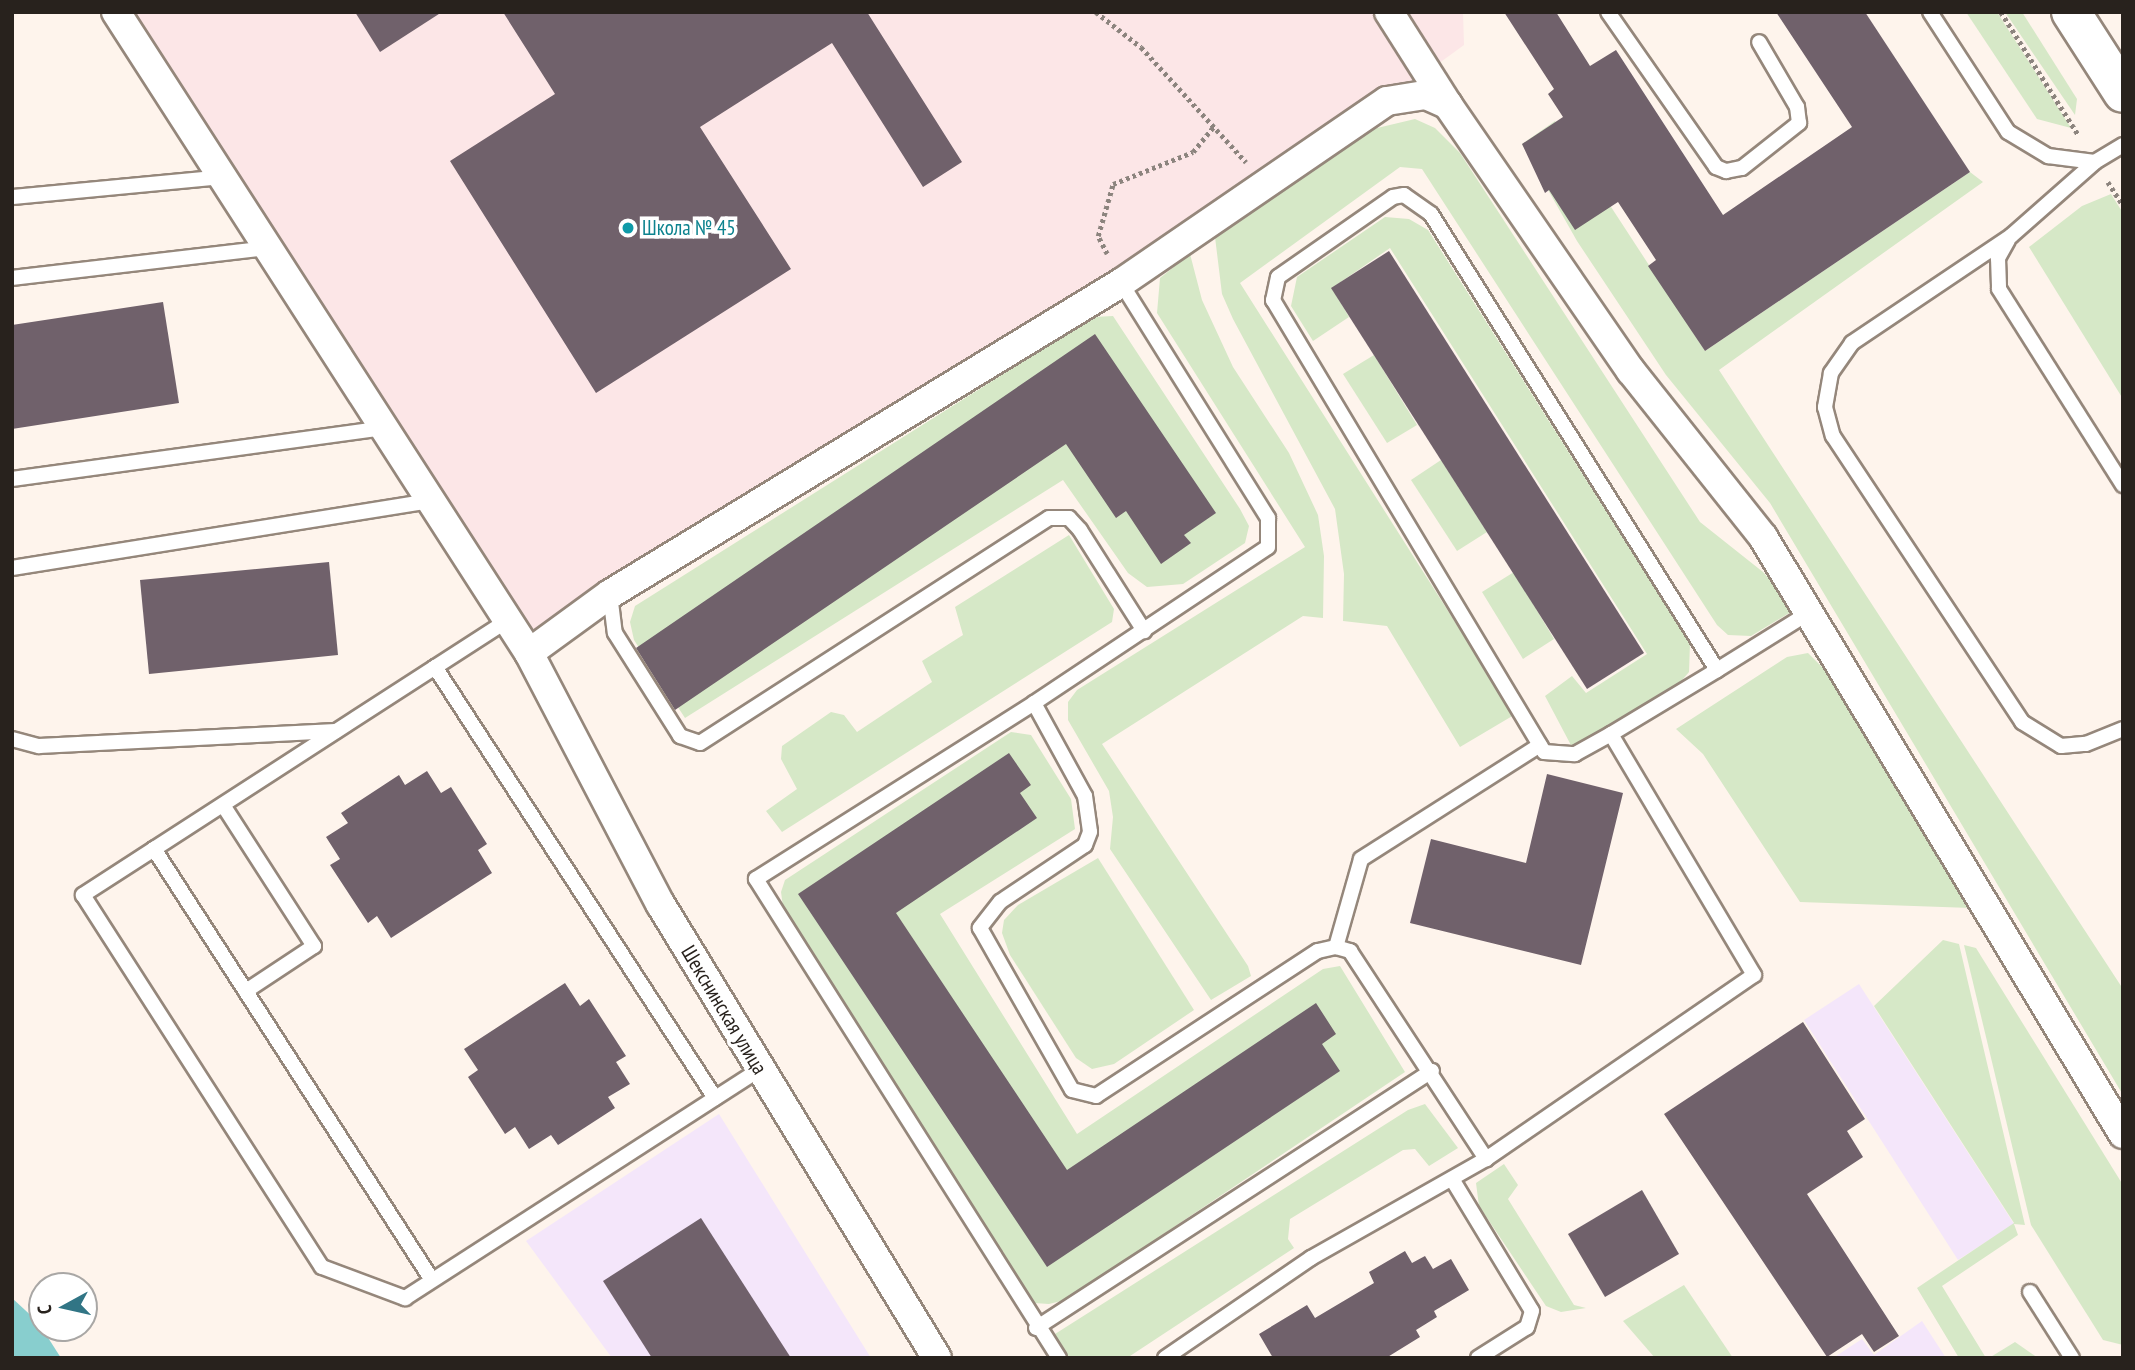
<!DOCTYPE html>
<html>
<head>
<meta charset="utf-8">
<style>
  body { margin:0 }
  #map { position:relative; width:2135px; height:1370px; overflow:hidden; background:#fef4ec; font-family:"PT Sans Narrow",sans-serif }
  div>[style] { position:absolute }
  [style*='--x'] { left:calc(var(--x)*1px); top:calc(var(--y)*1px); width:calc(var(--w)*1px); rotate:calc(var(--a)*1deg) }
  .commercial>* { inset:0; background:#f4e6fa }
  .education>* { inset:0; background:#fce6e7 }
  .green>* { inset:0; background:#d6e8c7 }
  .water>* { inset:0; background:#88cece }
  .building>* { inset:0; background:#70616b }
  .path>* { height:4.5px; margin-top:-2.25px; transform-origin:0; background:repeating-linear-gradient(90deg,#8c847e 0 3.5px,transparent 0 7px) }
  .roads { filter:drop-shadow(2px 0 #95877b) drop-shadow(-2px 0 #95877b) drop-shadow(0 2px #95877b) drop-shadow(0 -2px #95877b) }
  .lane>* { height:14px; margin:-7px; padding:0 7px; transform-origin:7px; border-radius:7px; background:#fff }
  .street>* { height:28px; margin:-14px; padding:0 14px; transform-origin:14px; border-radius:14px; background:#fff }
  .highway>* { height:38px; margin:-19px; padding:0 19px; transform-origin:19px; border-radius:19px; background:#fff }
  .dots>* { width:19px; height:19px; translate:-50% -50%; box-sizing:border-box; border:4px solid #fff; border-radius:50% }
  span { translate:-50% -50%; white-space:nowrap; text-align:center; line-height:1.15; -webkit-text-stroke:7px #fff; paint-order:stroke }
  .culture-label { font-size:21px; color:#0d838f }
  .left { translate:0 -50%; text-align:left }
  .street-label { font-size:21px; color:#28221d }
  .frame { position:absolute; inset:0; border:14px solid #28221d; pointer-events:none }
  .north { position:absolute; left:28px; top:1272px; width:70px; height:70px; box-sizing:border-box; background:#fff; border:2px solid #a9a7a5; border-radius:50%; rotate:262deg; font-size:19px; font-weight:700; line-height:28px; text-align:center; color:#28221d }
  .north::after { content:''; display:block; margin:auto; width:24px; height:32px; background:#317585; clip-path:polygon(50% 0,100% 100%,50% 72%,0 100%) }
</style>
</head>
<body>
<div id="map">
  <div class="commercial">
    <div style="clip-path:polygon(1859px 984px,2014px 1224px,1958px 1260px,1804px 1020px)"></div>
    <div style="clip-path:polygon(719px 1114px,871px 1358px,612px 1358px,526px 1241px)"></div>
    <div style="clip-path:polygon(1922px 1321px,1946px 1358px,1833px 1358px,1862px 1339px,1874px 1355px)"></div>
  </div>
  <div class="education">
    <div style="clip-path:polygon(122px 12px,1463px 12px,1464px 45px,1387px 101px,529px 653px)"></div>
  </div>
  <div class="green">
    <div style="clip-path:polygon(1966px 12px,1997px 12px,2071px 128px,2037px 119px)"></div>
    <div style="clip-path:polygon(2005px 12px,2022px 12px,2077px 99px,2075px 115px)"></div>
    <div style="clip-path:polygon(1415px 119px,1435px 128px,1460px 153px,1700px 522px,1763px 572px,1796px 609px,1751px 636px,1728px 635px,1717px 625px,1422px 169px,1400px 167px,1240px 283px,1514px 715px,1460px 747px,1387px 626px,1343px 621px,1344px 574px,1335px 509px,1233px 319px,1222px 294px,1215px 237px,1373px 129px)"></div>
    <div style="clip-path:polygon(1555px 121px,1705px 351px,1970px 172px,1983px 182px,1719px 370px,2123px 989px,2123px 1095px,1770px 503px,1666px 375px,1577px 241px,1522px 144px)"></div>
    <div style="clip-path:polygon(2111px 194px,2123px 213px,2123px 399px,2029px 247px,2082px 206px)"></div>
    <div style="clip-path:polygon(1385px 217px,1409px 219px,1428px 230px,1690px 644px,1689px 672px,1677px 686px,1573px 749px,1545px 696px,1572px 676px,1586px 693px,1647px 654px,1390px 248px,1332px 288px,1349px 317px,1313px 341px,1291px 306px,1297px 277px)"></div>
    <div style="clip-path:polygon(1190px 254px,1202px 300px,1233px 367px,1289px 453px,1318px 515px,1324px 556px,1323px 618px,1303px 616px,1102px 744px,1248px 966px,1251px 976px,1211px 1000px,1110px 849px,1113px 817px,1109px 791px,1068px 720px,1068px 702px,1077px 690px,1305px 547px,1157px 313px,1160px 278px)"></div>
    <div style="clip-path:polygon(1113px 316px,1240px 509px,1249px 526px,1245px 543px,1183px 584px,1147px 587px,1128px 573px,1063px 480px,685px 718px,634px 640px,630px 622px,635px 606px,1094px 317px)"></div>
    <div style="clip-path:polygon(1374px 355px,1417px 425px,1387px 443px,1343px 374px)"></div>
    <div style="clip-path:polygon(1441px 460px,1487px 532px,1457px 551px,1411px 480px)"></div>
    <div style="clip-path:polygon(1069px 535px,1114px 609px,1112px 622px,782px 832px,766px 811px,797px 789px,781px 759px,782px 746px,831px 712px,844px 715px,857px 732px,932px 682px,922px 661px,963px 635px,955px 607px)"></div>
    <div style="clip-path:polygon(1514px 572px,1554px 639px,1523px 659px,1482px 592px)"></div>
    <div style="clip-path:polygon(1808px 653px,1824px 669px,1971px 908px,1800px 902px,1703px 754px,1676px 729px,1787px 657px)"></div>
    <div style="clip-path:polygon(1011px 732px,1031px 735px,1071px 799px,1075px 829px,940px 914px,1077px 1134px,1323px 969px,1340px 966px,1405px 1072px,1065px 1300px,1049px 1304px,1034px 1303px,1010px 1277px,783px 907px,781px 892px,785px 880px)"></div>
    <div style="clip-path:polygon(1098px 858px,1194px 1010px,1114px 1064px,1092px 1069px,1076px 1058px,1010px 955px,1002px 933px,1004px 920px,1018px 905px)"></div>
    <div style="clip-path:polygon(1943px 940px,1959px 944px,2025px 1225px,2014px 1224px,2018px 1235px,1942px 1286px,1986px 1358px,1959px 1358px,1917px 1288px,2014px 1223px,1874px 1006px)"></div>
    <div style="clip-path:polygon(1964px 945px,1976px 948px,2123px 1185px,2123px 1345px,2103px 1340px,2031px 1225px)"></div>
    <div style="clip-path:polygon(1425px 1104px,1458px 1148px,1429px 1166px,1415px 1149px,1403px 1150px,1290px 1219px,1288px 1239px,1294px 1248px,1127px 1358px,1068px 1358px,1055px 1334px,1408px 1110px)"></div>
    <div style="clip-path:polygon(1504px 1164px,1518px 1185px,1508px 1199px,1574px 1305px,1586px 1308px,1561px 1312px,1546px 1306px,1479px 1206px,1476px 1183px)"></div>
    <div style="clip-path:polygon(1684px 1285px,1733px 1358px,1655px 1358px,1623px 1321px)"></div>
    <div style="clip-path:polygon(2015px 1342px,2038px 1358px,1989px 1358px)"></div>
  </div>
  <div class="water">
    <div style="clip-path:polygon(12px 1298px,38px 1322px,61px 1358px,12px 1358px)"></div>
  </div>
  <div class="building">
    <div style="clip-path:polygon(355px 12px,442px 12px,380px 52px)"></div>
    <div style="clip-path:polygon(503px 12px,867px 12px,962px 162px,923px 187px,832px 43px,700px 127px,791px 269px,596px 393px,450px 161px,555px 94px)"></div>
    <div style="clip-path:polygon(1504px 12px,1556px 12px,1590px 66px,1616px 50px,1723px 215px,1852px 127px,1776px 12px,1865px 12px,1970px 172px,1705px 351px,1648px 266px,1656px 260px,1618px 202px,1575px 230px,1549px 190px,1545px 193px,1522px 144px,1563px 117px,1548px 94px,1554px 89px)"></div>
    <div style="clip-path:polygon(1389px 251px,1644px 653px,1587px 689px,1331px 288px)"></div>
    <div style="clip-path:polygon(163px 302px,179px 403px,12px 429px,12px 325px)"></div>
    <div style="clip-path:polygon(1095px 334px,1216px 513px,1184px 535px,1191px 543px,1161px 564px,1126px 511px,1116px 518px,1066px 444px,675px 710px,636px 648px)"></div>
    <div style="clip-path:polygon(329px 562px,338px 655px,149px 674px,140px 580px)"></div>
    <div style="clip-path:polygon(1009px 753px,1031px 785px,1020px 793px,1037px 818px,896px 913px,1067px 1170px,1316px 1003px,1336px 1034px,1322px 1044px,1340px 1071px,1047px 1267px,798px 894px)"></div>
    <div style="clip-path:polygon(427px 771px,441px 793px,451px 787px,487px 844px,478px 850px,492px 873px,391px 938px,377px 916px,368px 923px,330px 865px,340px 859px,326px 837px,348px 823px,341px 813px,399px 775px,405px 785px)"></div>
    <div style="clip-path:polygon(1547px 774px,1623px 793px,1581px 965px,1410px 923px,1431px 839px,1526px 863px)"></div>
    <div style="clip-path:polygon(565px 983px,580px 1006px,589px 999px,626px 1056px,616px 1062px,630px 1084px,608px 1097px,615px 1108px,558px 1145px,551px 1135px,529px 1149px,515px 1127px,505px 1134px,468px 1077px,478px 1070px,464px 1049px)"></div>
    <div style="clip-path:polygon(1803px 1022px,1865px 1119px,1847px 1131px,1863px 1157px,1807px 1194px,1899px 1336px,1874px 1352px,1862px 1334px,1827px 1357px,1664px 1114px)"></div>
    <div style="clip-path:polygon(1642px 1190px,1679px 1254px,1605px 1297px,1568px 1234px)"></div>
    <div style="clip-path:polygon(701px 1218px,791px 1358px,652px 1358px,603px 1281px)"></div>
    <div style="clip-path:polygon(1405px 1251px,1412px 1263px,1425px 1256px,1433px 1269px,1451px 1259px,1469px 1290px,1434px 1311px,1437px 1317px,1416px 1330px,1420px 1337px,1386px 1358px,1273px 1358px,1259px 1334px,1307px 1305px,1315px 1318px,1374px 1283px,1369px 1272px)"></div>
  </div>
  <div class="path">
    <div style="--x:1096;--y:12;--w:57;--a:37.9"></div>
    <div style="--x:1141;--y:47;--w:156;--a:47.6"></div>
    <div style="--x:2001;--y:12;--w:146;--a:57.8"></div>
    <div style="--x:2108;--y:182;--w:27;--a:57"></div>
    <div style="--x:1107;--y:254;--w:20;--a:-117"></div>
    <div style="--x:1098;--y:236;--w:54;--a:-73.9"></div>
    <div style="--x:1113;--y:184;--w:86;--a:-21.8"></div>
    <div style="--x:1193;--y:152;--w:35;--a:-51"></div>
  </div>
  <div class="roads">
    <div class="lane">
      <div style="--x:1608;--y:12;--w:189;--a:55.1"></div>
      <div style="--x:1716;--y:167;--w:11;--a:22"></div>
      <div style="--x:1726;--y:171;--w:16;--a:-11"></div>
      <div style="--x:1742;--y:168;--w:73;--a:-38.3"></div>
      <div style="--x:1799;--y:123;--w:16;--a:-97"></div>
      <div style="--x:1797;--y:107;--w:75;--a:-120.3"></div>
      <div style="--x:1930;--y:12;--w:143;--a:57"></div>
      <div style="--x:2008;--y:132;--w:47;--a:31"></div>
      <div style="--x:2048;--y:156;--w:47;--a:7.3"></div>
      <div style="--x:2123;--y:145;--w:33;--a:149"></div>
      <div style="--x:2095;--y:162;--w:112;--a:138.6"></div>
      <div style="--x:2011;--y:236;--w:192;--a:146.1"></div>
      <div style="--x:1852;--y:343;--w:37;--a:125"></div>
      <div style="--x:1831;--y:373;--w:35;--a:100"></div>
      <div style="--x:1825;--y:407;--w:30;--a:75"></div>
      <div style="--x:1833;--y:436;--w:343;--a:56.5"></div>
      <div style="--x:2022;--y:722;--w:46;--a:31.6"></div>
      <div style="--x:2061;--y:746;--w:25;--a:-5"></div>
      <div style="--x:2086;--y:744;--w:40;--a:-22"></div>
      <div style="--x:12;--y:197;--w:212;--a:-5.4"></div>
      <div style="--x:2008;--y:240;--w:21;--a:119"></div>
      <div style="--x:1998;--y:258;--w:31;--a:88"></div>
      <div style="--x:1999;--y:289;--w:232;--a:57.7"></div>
      <div style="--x:12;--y:278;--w:258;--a:-6.7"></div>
      <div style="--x:12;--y:479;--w:375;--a:-7.8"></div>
      <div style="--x:12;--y:568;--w:425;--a:-9.1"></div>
      <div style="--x:610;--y:594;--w:39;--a:83"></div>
      <div style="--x:615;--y:633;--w:122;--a:57.7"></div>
      <div style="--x:680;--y:736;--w:21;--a:19"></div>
      <div style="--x:700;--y:743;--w:415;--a:-32.8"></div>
      <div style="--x:1049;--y:518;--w:20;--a:0"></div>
      <div style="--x:1069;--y:518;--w:16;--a:47"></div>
      <div style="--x:1080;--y:530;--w:120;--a:57.6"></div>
      <div style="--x:435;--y:667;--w:514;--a:56.99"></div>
      <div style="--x:1717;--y:670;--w:538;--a:-122.1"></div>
      <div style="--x:1431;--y:214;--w:33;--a:-145"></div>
      <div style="--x:1404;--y:195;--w:11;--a:170"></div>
      <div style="--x:1393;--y:197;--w:140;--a:145.2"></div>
      <div style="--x:1278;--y:277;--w:24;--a:102"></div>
      <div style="--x:1273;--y:300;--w:527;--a:59.05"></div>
      <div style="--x:1544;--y:752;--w:31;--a:4"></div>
      <div style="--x:1575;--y:754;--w:41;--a:-29.1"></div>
      <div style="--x:1611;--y:734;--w:124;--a:-31.1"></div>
      <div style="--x:1717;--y:670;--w:110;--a:-31.9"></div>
      <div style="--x:1034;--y:703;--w:281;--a:-33.7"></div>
      <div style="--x:1268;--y:547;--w:29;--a:-90"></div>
      <div style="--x:1268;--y:518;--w:277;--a:-122"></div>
      <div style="--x:12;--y:739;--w:28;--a:15"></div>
      <div style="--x:39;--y:746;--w:297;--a:-2.9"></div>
      <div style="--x:223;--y:805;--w:168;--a:57.2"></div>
      <div style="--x:314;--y:946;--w:82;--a:146.5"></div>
      <div style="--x:154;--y:849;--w:85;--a:147.1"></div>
      <div style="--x:83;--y:895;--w:442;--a:57.3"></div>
      <div style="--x:322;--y:1267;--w:89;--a:20.5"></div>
      <div style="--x:405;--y:1298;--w:421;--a:-32.8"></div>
      <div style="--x:1336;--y:947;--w:91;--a:-74.1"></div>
      <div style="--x:1361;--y:859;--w:212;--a:-32.5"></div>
      <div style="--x:1452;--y:1179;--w:154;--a:58.8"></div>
      <div style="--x:1532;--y:1311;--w:17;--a:107"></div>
      <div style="--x:1527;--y:1327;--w:58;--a:147.7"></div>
      <div style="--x:432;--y:1280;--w:513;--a:-122.82"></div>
      <div style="--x:154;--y:849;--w:422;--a:-32.9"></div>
      <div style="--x:2030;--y:1292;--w:78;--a:57.5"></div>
      <div style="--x:1036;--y:1328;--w:472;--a:-33"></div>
      <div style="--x:1059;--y:1358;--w:567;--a:-122.32"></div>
      <div style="--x:756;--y:879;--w:329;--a:-32.3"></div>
      <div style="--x:1034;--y:703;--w:106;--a:61.3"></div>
      <div style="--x:1085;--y:796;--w:36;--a:82"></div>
      <div style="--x:1090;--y:832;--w:14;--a:111"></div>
      <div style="--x:1085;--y:845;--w:102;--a:146.2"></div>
      <div style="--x:1000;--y:902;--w:33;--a:128"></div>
      <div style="--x:980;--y:928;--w:186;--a:60.4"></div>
      <div style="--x:1072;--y:1090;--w:25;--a:14"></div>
      <div style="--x:1096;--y:1096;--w:265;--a:-33.2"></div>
      <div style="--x:1318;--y:951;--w:18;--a:-13"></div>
      <div style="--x:1336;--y:947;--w:15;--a:16"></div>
      <div style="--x:1350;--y:951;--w:249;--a:56.8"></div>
      <div style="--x:1165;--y:1358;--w:177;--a:-34.4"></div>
      <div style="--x:1311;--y:1258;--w:201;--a:-29.5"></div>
      <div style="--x:1486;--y:1159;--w:325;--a:-34.5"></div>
      <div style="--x:1754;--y:975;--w:280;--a:-120.7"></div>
    </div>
    <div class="street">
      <div style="--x:116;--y:12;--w:763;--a:57.21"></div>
      <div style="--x:529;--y:653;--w:284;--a:62.4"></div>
      <div style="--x:661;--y:905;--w:530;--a:58.65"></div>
      <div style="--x:1389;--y:12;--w:110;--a:57.6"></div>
      <div style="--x:529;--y:653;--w:100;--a:-36.1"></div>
      <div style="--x:610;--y:594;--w:598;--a:-31.33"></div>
      <div style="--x:1121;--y:283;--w:322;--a:-34.4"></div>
      <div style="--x:1387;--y:101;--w:39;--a:-9"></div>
      <div style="--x:1426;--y:95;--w:24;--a:24"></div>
      <div style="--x:1448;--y:105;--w:323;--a:55.5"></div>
      <div style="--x:1631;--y:371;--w:212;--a:51.5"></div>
      <div style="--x:1763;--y:537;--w:697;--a:58.91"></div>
    </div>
    <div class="highway">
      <div style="--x:2071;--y:12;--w:96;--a:57.3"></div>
    </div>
  </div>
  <div class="dots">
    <div style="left:628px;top:228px;background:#0f9aa8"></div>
  </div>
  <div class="culture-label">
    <span class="left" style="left:642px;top:228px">Школа № 45</span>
  </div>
  <div class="street-label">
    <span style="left:724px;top:1010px;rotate:59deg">Шекснинская улица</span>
  </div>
  <div class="frame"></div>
  <div class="north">С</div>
</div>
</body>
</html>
